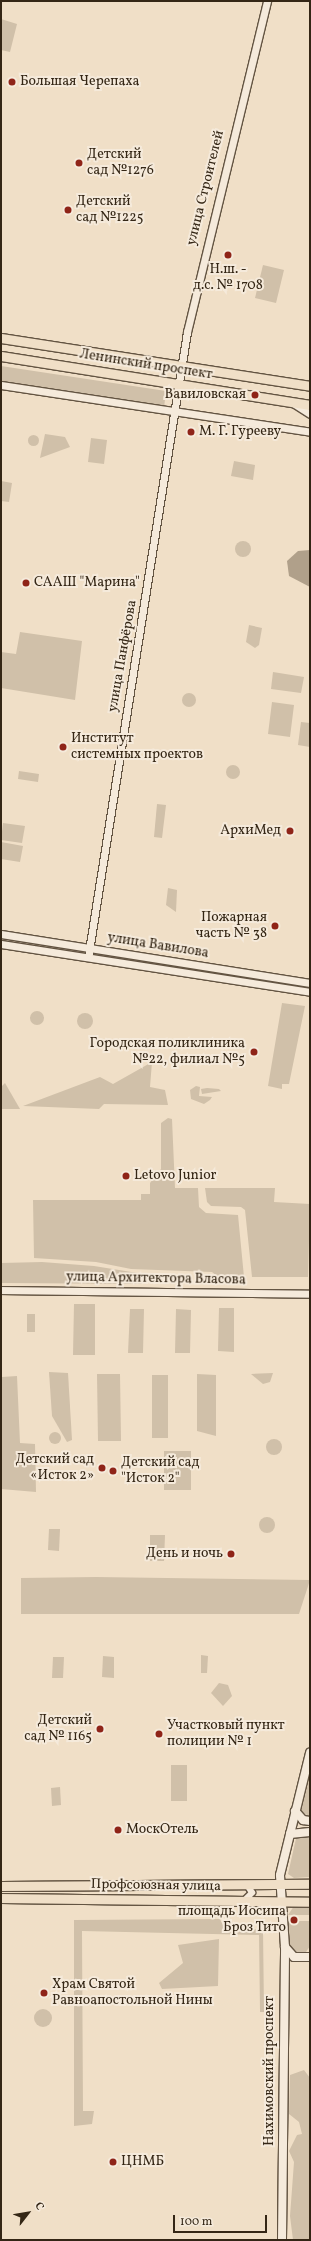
<!DOCTYPE html>
<html>
<head>
<meta charset="utf-8">
<style>
  body { margin:0 }
  #map { position:relative; width:311px; height:2241px; overflow:hidden; background:#f0dfc7; font-family:Vollkorn,serif }
  div>[style] { position:absolute }
  [style*='--x'] { left:calc(var(--x)*1px); top:calc(var(--y)*1px); width:calc(var(--w)*1px); rotate:calc(var(--a)*1deg) }
  .green>* { inset:0; background:#d0c0a9 }
  .round { border-radius:50% }
  .water>* { inset:0; background:#b0a08a }
  .roads { filter:drop-shadow(1px 0 #635442) drop-shadow(-1px 0 #635442) drop-shadow(0 1px #635442) drop-shadow(0 -1px #635442) }
  .minor>* { height:5.5px; margin:-2.75px; padding:0 2.75px; transform-origin:2.75px; border-radius:2.75px; background:#f5eadb }
  .tertiary>* { height:7px; margin:-3.5px; padding:0 3.5px; transform-origin:3.5px; border-radius:3.5px; background:#f5eadb }
  .secondary>* { height:8px; margin:-4px; padding:0 4px; transform-origin:4px; border-radius:4px; background:#f5eadb }
  .primary>* { height:9px; margin:-4.5px; padding:0 4.5px; transform-origin:4.5px; border-radius:4.5px; background:#f0dfc7 }
  .dots>* { width:11px; height:11px; translate:-50% -50%; box-sizing:border-box; border:2px solid #f5eadb; border-radius:50% }
  span { translate:-50% -50%; white-space:nowrap; text-align:center; line-height:1.15; -webkit-text-stroke:4px #f5eadb; paint-order:stroke }
  .poi-label { font-size:14px; color:#342615 }
  .left { translate:0 -50%; text-align:left }
  .right { translate:-100% -50%; text-align:right }
  .street-label { font-size:14px; color:#342615 }
  .frame { position:absolute; inset:0; border:2px solid #342615; pointer-events:none }
  .north { position:absolute; left:8px; top:2193px; width:40px; height:40px; -webkit-text-stroke:3px #f5eadb; paint-order:stroke; rotate:59deg; font-size:11px; font-weight:700; line-height:16px; text-align:center; color:#342615 }
  .north::after { content:''; display:block; margin:auto; width:14px; height:18px; background:#342615; clip-path:polygon(50% 0,100% 100%,50% 72%,0 100%) }
  .scale { position:absolute; left:173px; top:2215px; width:94px; height:18px; box-sizing:border-box; border:2px solid #342615; border-top:0; padding-left:5px; font-size:12px; line-height:14px; white-space:nowrap; color:#342615; -webkit-text-stroke:3px #f5eadb; paint-order:stroke }
</style>
</head>
<body>
<div id="map">
  <div class="green">
    <div style="clip-path:polygon(1px 19px,17px 24px,10px 52px,1px 50px)"></div>
    <div style="clip-path:polygon(263px 265px,284px 270px,276px 303px,255px 298px)"></div>
    <div style="clip-path:polygon(1px 366px,166px 391px,164px 408px,1px 382px)"></div>
    <div style="clip-path:polygon(45px 434px,65px 437px,70px 447px,40px 458px)"></div>
    <div class="round" style="left:27.5px;top:434.5px;width:11px;height:11px"></div>
    <div style="clip-path:polygon(91px 438px,107px 440px,104px 464px,88px 462px)"></div>
    <div style="clip-path:polygon(234px 461px,255px 465px,253px 480px,231px 476px)"></div>
    <div style="clip-path:polygon(1px 481px,12px 483px,9px 502px,1px 501px)"></div>
    <div class="round" style="left:235px;top:541px;width:16px;height:16px"></div>
    <div style="clip-path:polygon(249px 625px,262px 628px,259px 645px,255px 648px,246px 642px)"></div>
    <div style="clip-path:polygon(20px 632px,82px 641px,75px 700px,1px 688px,1px 652px,16px 654px)"></div>
    <div style="clip-path:polygon(273px 672px,304px 677px,301px 693px,271px 689px)"></div>
    <div class="round" style="left:182px;top:693px;width:14px;height:14px"></div>
    <div style="clip-path:polygon(272px 702px,294px 705px,290px 737px,268px 734px)"></div>
    <div style="clip-path:polygon(301px 722px,310px 723px,310px 747px,298px 745px)"></div>
    <div class="round" style="left:226px;top:765px;width:14px;height:14px"></div>
    <div style="clip-path:polygon(19px 771px,39px 774px,38px 782px,18px 779px)"></div>
    <div style="clip-path:polygon(157px 804px,166px 805px,162px 838px,154px 837px)"></div>
    <div style="clip-path:polygon(3px 823px,25px 826px,22px 843px,1px 840px)"></div>
    <div style="clip-path:polygon(1px 842px,23px 846px,20px 862px,1px 859px)"></div>
    <div style="clip-path:polygon(168px 888px,177px 890px,176px 912px,166px 905px)"></div>
    <div style="clip-path:polygon(282px 1003px,305px 1006px,289px 1084px,282px 1084px,282px 1089px,268px 1086px)"></div>
    <div class="round" style="left:30px;top:1011px;width:14px;height:14px"></div>
    <div class="round" style="left:77px;top:1013px;width:16px;height:16px"></div>
    <div style="clip-path:polygon(152px 1062px,150px 1087px,165px 1090px,168px 1105px,104px 1104px,99px 1109px,23px 1106px,100px 1077px,113px 1084px)"></div>
    <div style="clip-path:polygon(5px 1083px,20px 1109px,1px 1109px,1px 1087px)"></div>
    <div style="clip-path:polygon(196px 1086px,200px 1087px,199px 1096px,212px 1097px,210px 1100px,204px 1104px,191px 1099px,190px 1090px)"></div>
    <div style="clip-path:polygon(207px 1088px,219px 1089px,221px 1091px,202px 1094px,201px 1089px)"></div>
    <div style="clip-path:polygon(168px 1118px,172px 1119px,175px 1188px,198px 1188px,199px 1207px,206px 1213px,238px 1215px,244px 1277px,218px 1277px,212px 1272px,131px 1269px,96px 1262px,34px 1258px,33px 1200px,141px 1200px,141px 1194px,150px 1194px,150px 1183px,161px 1169px,161px 1123px)"></div>
    <div style="clip-path:polygon(205px 1188px,275px 1188px,274px 1202px,310px 1204px,308px 1277px,252px 1277px,245px 1210px,241px 1207px,211px 1206px,207px 1202px)"></div>
    <div style="clip-path:polygon(42px 1262px,94px 1266px,144px 1274px,144px 1278px,142px 1284px,1px 1283px,1px 1263px)"></div>
    <div style="clip-path:polygon(74px 1304px,95px 1304px,95px 1355px,73px 1355px)"></div>
    <div style="clip-path:polygon(219px 1308px,234px 1308px,234px 1352px,218px 1351px)"></div>
    <div style="clip-path:polygon(130px 1309px,144px 1309px,143px 1353px,128px 1353px)"></div>
    <div style="clip-path:polygon(176px 1309px,191px 1310px,190px 1353px,175px 1353px)"></div>
    <div style="clip-path:polygon(27px 1314px,35px 1314px,35px 1332px,27px 1332px)"></div>
    <div style="clip-path:polygon(49px 1372px,68px 1373px,72px 1440px,67px 1442px,52px 1416px)"></div>
    <div style="clip-path:polygon(273px 1373px,270px 1382px,263px 1384px,251px 1374px)"></div>
    <div style="clip-path:polygon(97px 1374px,120px 1374px,121px 1441px,98px 1441px)"></div>
    <div style="clip-path:polygon(197px 1374px,216px 1375px,216px 1436px,197px 1431px)"></div>
    <div style="clip-path:polygon(152px 1375px,168px 1375px,168px 1438px,152px 1438px)"></div>
    <div style="clip-path:polygon(17px 1376px,20px 1443px,35px 1444px,36px 1492px,1px 1489px,2px 1377px)"></div>
    <div class="round" style="left:49px;top:1432px;width:12px;height:12px"></div>
    <div class="round" style="left:266px;top:1439px;width:16px;height:16px"></div>
    <div style="clip-path:polygon(164px 1451px,191px 1451px,191px 1490px,164px 1490px)"></div>
    <div class="round" style="left:259px;top:1517px;width:16px;height:16px"></div>
    <div style="clip-path:polygon(49px 1529px,60px 1529px,59px 1551px,48px 1550px)"></div>
    <div style="clip-path:polygon(150px 1535px,165px 1535px,164px 1561px,150px 1561px)"></div>
    <div style="clip-path:polygon(21px 1578px,96px 1577px,310px 1580px,299px 1614px,21px 1614px)"></div>
    <div style="clip-path:polygon(201px 1655px,208px 1656px,207px 1673px,201px 1673px)"></div>
    <div style="clip-path:polygon(103px 1656px,114px 1657px,114px 1678px,102px 1677px)"></div>
    <div style="clip-path:polygon(53px 1657px,64px 1657px,63px 1678px,52px 1678px)"></div>
    <div style="clip-path:polygon(219px 1683px,228px 1685px,232px 1696px,223px 1706px,211px 1693px)"></div>
    <div style="clip-path:polygon(171px 1765px,187px 1765px,187px 1801px,171px 1801px)"></div>
    <div style="clip-path:polygon(310px 1776px,310px 1817px,301px 1811px)"></div>
    <div style="clip-path:polygon(60px 1787px,61px 1805px,52px 1806px,51px 1788px)"></div>
    <div style="clip-path:polygon(310px 1833px,310px 1877px,294px 1878px,288px 1874px,297px 1834px)"></div>
    <div style="clip-path:polygon(294px 1906px,309px 1907px,309px 1915px,288px 1915px)"></div>
    <div style="clip-path:polygon(220px 1919px,225px 1930px,263px 1929px,264px 2012px,260px 2012px,259px 1935px,82px 1931px,83px 2111px,94px 2111px,92px 2124px,74px 2126px,74px 1920px)"></div>
    <div style="clip-path:polygon(288px 1921px,309px 1921px,310px 1946px,306px 1952px,294px 1953px,288px 1946px)"></div>
    <div style="clip-path:polygon(219px 1939px,218px 1986px,162px 1989px,159px 1983px,183px 1963px,178px 1945px)"></div>
    <div class="round" style="left:34px;top:2009px;width:18px;height:18px"></div>
    <div style="clip-path:polygon(304px 2070px,310px 2078px,310px 2240px,293px 2240px,290px 2216px,294px 2162px,289px 2151px,297px 2135px,302px 2134px,299px 2122px,289px 2114px,290px 2075px)"></div>
  </div>
  <div class="water">
    <div style="clip-path:polygon(310px 550px,310px 587px,289px 576px,287px 561px,298px 551px)"></div>
  </div>
  <div class="roads">
    <div class="minor">
      <div style="--x:245;--y:1900;--w:10;--a:-45"></div>
      <div style="--x:252;--y:1893;--w:9;--a:-122"></div>
    </div>
    <div class="tertiary">
      <div style="--x:1;--y:385;--w:313;--a:8.6"></div>
      <div style="--x:293;--y:403;--w:20;--a:33"></div>
      <div style="--x:1;--y:934;--w:313;--a:9"></div>
      <div style="--x:1;--y:944;--w:313;--a:8.8"></div>
      <div style="--x:88;--y:957;--w:633;--a:-81"></div>
      <div style="--x:187;--y:332;--w:341;--a:-76.4"></div>
      <div style="--x:1;--y:1290;--w:309;--a:0.7"></div>
    </div>
    <div class="secondary">
      <div style="--x:295;--y:1811;--w:12;--a:48"></div>
      <div style="--x:303;--y:1820;--w:7;--a:8"></div>
      <div style="--x:290;--y:1834;--w:20;--a:-6"></div>
      <div style="--x:285;--y:1947;--w:13;--a:48"></div>
      <div style="--x:294;--y:1957;--w:16;--a:0"></div>
      <div style="--x:282;--y:2240;--w:293;--a:-89.4"></div>
      <div style="--x:285;--y:1947;--w:72;--a:-94"></div>
      <div style="--x:280;--y:1875;--w:126;--a:-76.2"></div>
    </div>
    <div class="primary">
      <div style="--x:1;--y:338;--w:313;--a:8.8"></div>
      <div style="--x:1;--y:356;--w:313;--a:9"></div>
      <div style="--x:1;--y:1886;--w:309;--a:-0.4"></div>
      <div style="--x:1;--y:1898;--w:309;--a:0.7"></div>
    </div>
  </div>
  <div class="dots">
    <div style="left:12px;top:82px;background:#8f2418"></div>
    <div style="left:79px;top:163px;background:#8f2418"></div>
    <div style="left:68px;top:210px;background:#8f2418"></div>
    <div style="left:228px;top:255px;background:#8f2418"></div>
    <div style="left:255px;top:395px;background:#8f2418"></div>
    <div style="left:191px;top:432px;background:#8f2418"></div>
    <div style="left:26px;top:583px;background:#8f2418"></div>
    <div style="left:63px;top:747px;background:#8f2418"></div>
    <div style="left:290px;top:831px;background:#8f2418"></div>
    <div style="left:275px;top:926px;background:#8f2418"></div>
    <div style="left:254px;top:1052px;background:#8f2418"></div>
    <div style="left:126px;top:1176px;background:#8f2418"></div>
    <div style="left:102px;top:1468px;background:#8f2418"></div>
    <div style="left:113px;top:1471px;background:#8f2418"></div>
    <div style="left:231px;top:1554px;background:#8f2418"></div>
    <div style="left:100px;top:1729px;background:#8f2418"></div>
    <div style="left:159px;top:1734px;background:#8f2418"></div>
    <div style="left:118px;top:1830px;background:#8f2418"></div>
    <div style="left:294px;top:1920px;background:#8f2418"></div>
    <div style="left:44px;top:1993px;background:#8f2418"></div>
    <div style="left:113px;top:2162px;background:#8f2418"></div>
  </div>
  <div class="poi-label">
    <span class="left" style="left:20px;top:82px">Большая Черепаха</span>
    <span class="left" style="left:87px;top:163px">Детский<br>сад №1276</span>
    <span class="left" style="left:76px;top:210px">Детский<br>сад №1225</span>
    <span style="left:228px;top:278px">Н.ш. -<br>д.с. № 1708</span>
    <span class="right" style="left:246px;top:395px">Вавиловская</span>
    <span class="left" style="left:199px;top:432px">М. Г. Гурееву</span>
    <span class="left" style="left:34px;top:583px">СААШ "Марина"</span>
    <span class="left" style="left:71px;top:747px">Институт<br>системных проектов</span>
    <span class="right" style="left:281px;top:831px">АрхиМед</span>
    <span class="right" style="left:267px;top:926px">Пожарная<br>часть № 38</span>
    <span class="right" style="left:245px;top:1052px">Городская поликлиника<br>№22, филиал №5</span>
    <span class="left" style="left:134px;top:1176px">Letovo Junior</span>
    <span class="right" style="left:94px;top:1468px">Детский сад<br>«Исток 2»</span>
    <span class="left" style="left:121px;top:1471px">Детский сад<br>"Исток 2"</span>
    <span class="right" style="left:223px;top:1554px">День и ночь</span>
    <span class="right" style="left:92px;top:1729px">Детский<br>сад № 1165</span>
    <span class="left" style="left:167px;top:1734px">Участковый пункт<br>полиции № 1</span>
    <span class="left" style="left:126px;top:1830px">МоскOтель</span>
    <span class="right" style="left:286px;top:1920px">площадь Иосипа<br>Броз Тито</span>
    <span class="left" style="left:52px;top:1993px">Храм Святой<br>Равноапостольной Нины</span>
    <span class="left" style="left:121px;top:2162px">ЦНМБ</span>
  </div>
  <div class="street-label">
    <span style="left:206px;top:188px;rotate:-76deg">улица Строителей</span>
    <span style="left:146px;top:365px;rotate:9deg">Ленинский проспект</span>
    <span style="left:123px;top:656px;rotate:-80deg">улица Панфёрова</span>
    <span style="left:158px;top:946px;rotate:9deg">улица Вавилова</span>
    <span style="left:156px;top:1279px;rotate:1deg">улица Архитектора Власова</span>
    <span style="left:156px;top:1886px;rotate:1deg">Профсоюзная улица</span>
    <span style="left:270px;top:2071px;rotate:-90deg">Нахимовский проспект</span>
  </div>
  <div class="frame"></div>
  <div class="north">С</div>
  <div class="scale">100 m</div>
</div>
</body>
</html>
